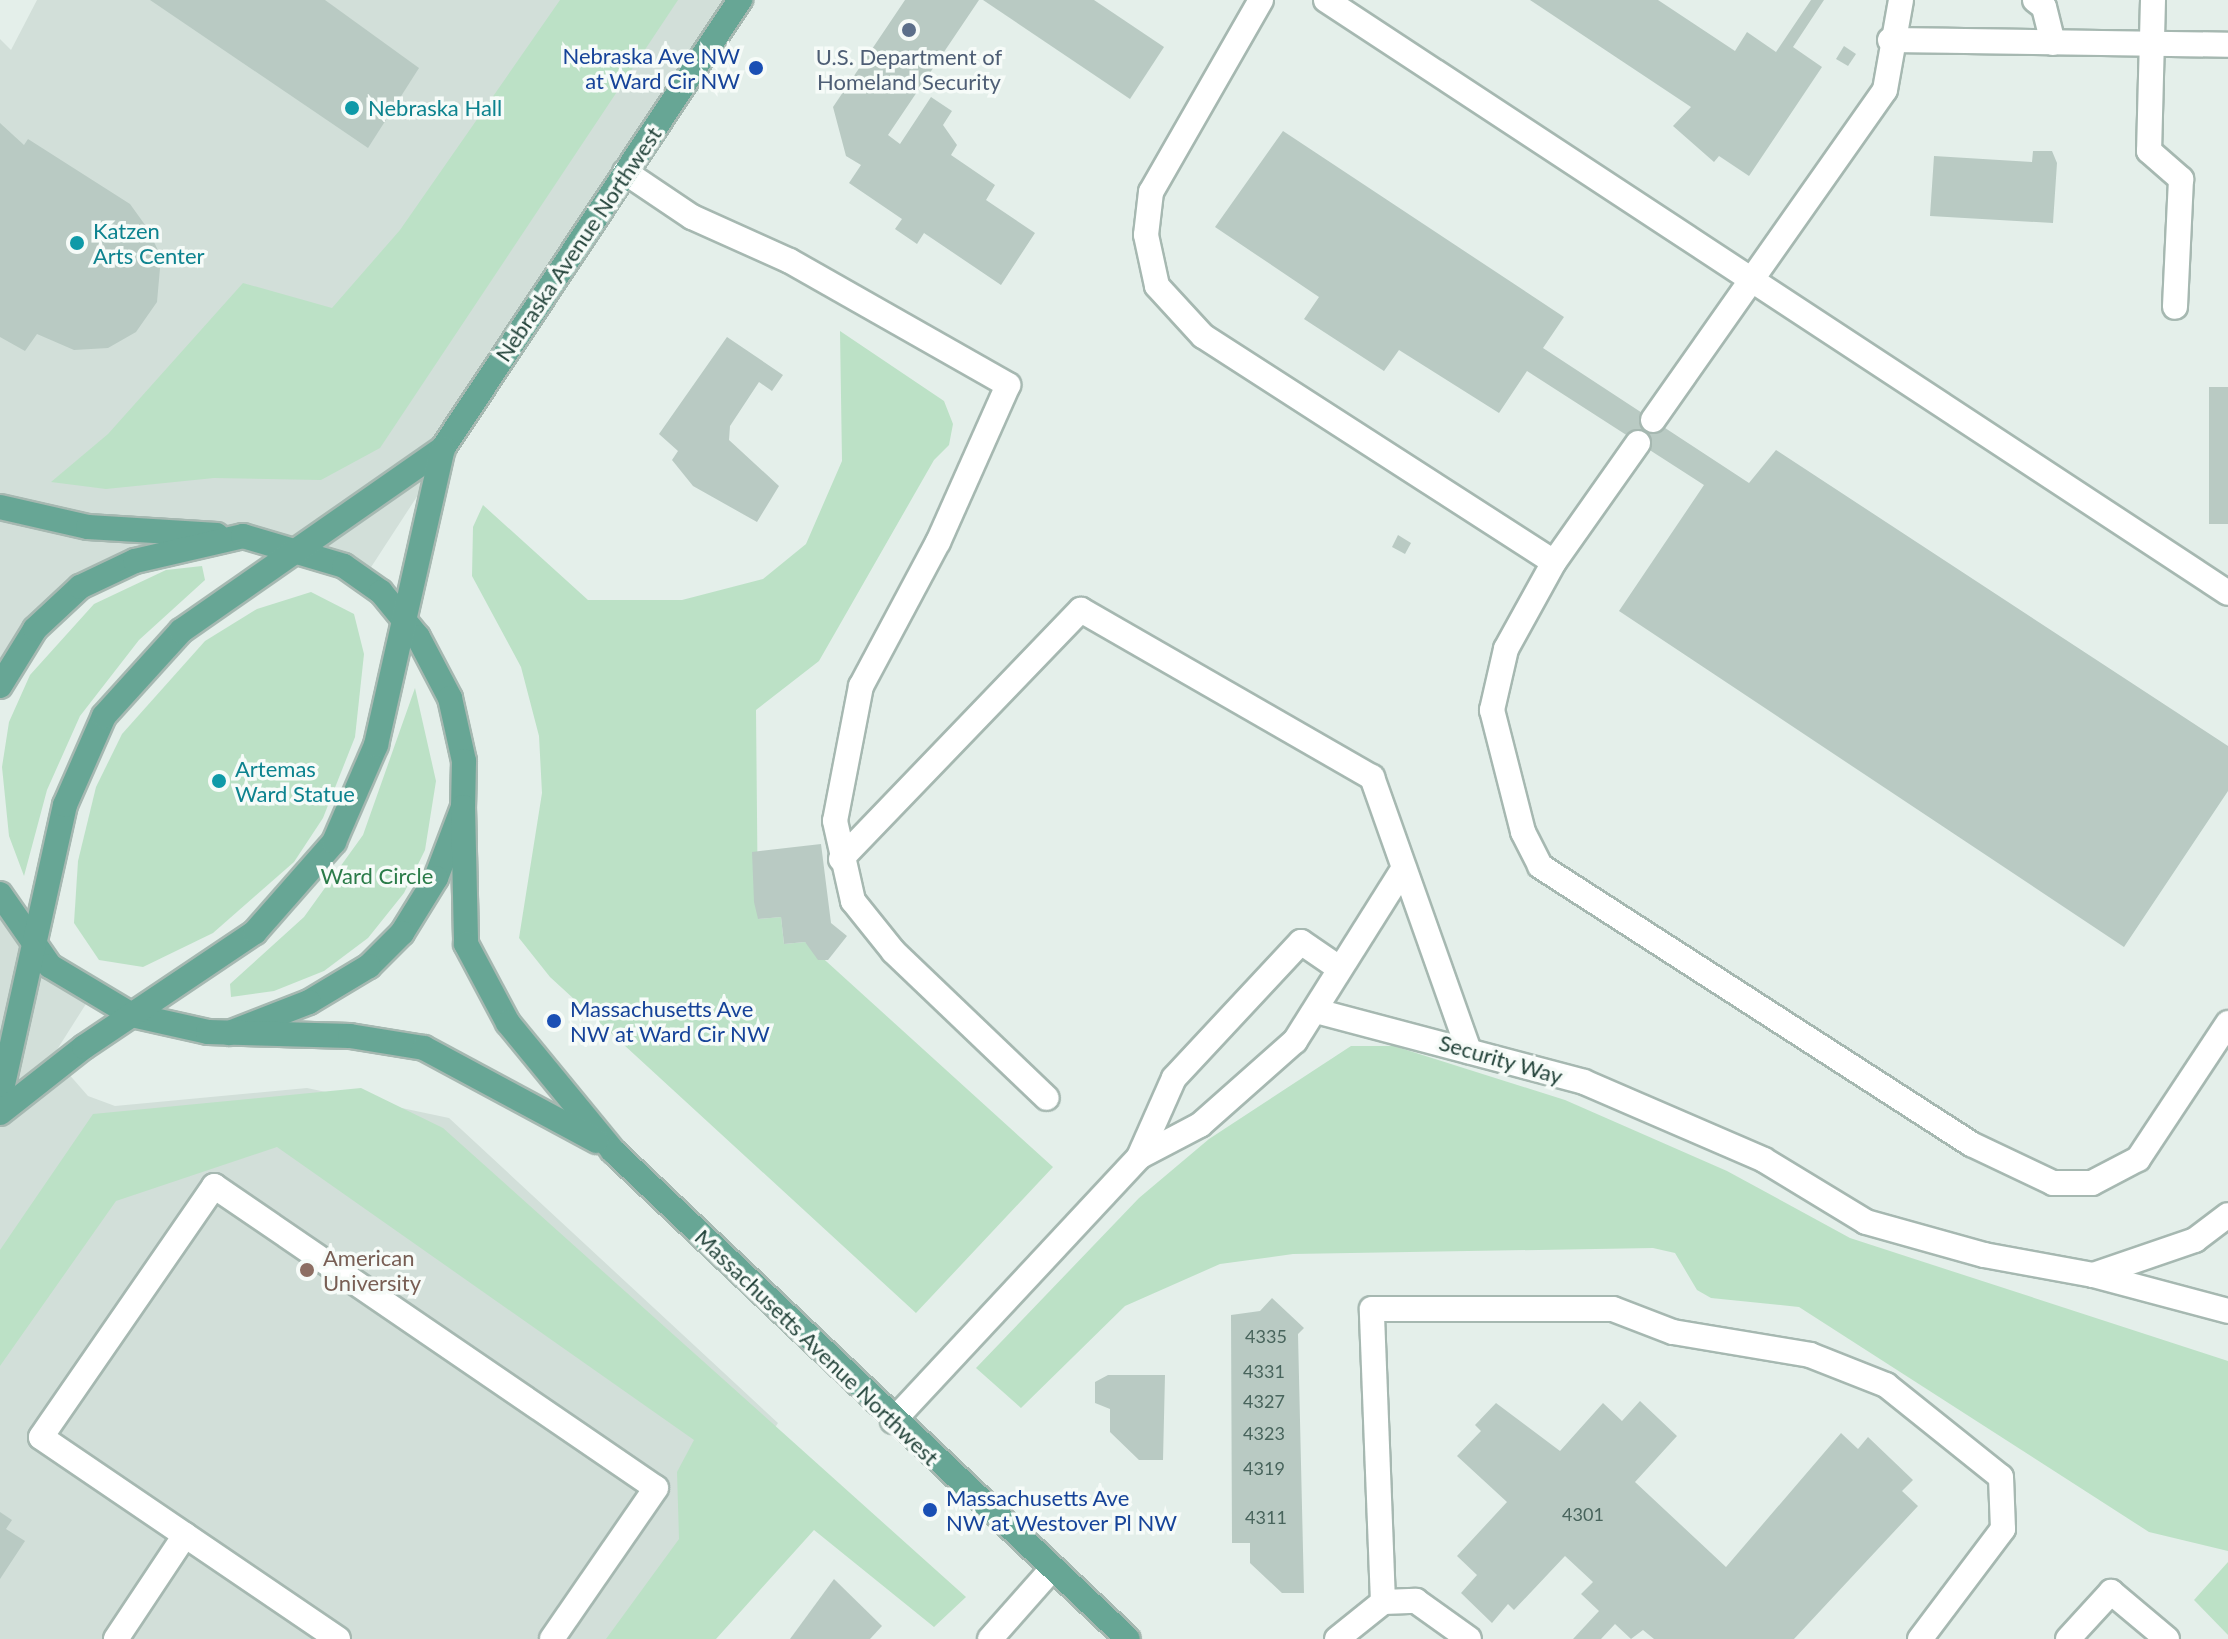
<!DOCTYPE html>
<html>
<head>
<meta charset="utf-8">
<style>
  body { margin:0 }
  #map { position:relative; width:2228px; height:1639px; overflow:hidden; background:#e4efea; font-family:Lato,sans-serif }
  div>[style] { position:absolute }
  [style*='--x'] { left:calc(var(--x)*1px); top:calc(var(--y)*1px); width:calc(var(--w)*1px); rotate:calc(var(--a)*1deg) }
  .built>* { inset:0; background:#d2dfd9 }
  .green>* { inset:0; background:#bce1c6 }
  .building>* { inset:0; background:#b9cac3 }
  .roads { filter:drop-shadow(2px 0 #a6b8b1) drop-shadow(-2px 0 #a6b8b1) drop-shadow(0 2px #a6b8b1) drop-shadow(0 -2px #a6b8b1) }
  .minor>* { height:24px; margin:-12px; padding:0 12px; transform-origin:12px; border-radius:12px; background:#fff }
  .major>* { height:24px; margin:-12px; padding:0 12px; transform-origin:12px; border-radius:12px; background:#67a695 }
  .dots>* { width:22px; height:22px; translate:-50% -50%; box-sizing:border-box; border:4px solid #f6fbf8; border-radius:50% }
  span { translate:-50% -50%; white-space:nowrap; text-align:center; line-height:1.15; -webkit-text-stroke:7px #f6fbf8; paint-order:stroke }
  .number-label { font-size:18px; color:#48645c }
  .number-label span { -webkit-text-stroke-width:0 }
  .transit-label { font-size:22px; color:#164399 }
  .right { translate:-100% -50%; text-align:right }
  .left { translate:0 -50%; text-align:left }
  .service-label { font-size:22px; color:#4e5e75 }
  .culture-label { font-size:22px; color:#0d838f }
  .street-label { font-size:22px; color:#224239 }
  .park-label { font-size:22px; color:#2a7b48 }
  .education-label { font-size:22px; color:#785e54 }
</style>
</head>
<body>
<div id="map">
  <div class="built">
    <div style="clip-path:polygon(37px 0,740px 0,364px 578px,265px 539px,98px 576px,0 686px,0 39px,11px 50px)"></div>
    <div style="clip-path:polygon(0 894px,91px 996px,53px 1056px,88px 1096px,115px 1106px,307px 1088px,449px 1118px,778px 1423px,636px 1639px,0 1639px)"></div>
  </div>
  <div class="green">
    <div style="clip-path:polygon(560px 0,678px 0,380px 448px,321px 480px,214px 478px,106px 489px,51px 482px,108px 434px,243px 283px,332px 308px,400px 230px)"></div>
    <div style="clip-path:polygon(840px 331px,944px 401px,953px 424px,949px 445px,934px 460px,819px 661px,756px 710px,758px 919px,781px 917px,784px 944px,805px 942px,1053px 1167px,916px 1313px,550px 977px,519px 938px,542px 793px,539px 736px,521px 667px,472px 576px,473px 527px,483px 505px,588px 600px,682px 600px,763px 579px,806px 544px,842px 461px)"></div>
    <div style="clip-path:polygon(202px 566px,205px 580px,139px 640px,80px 716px,47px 790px,24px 876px,9px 836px,2px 767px,9px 722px,30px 675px,94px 604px,166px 570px)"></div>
    <div style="clip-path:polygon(311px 592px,354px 614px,364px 654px,355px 737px,323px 818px,294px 862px,213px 933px,143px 967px,99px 960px,74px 923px,78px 861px,96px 787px,122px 734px,205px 641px,257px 609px)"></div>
    <div style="clip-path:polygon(415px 688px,436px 781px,425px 850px,404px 893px,368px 938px,324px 971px,274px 991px,231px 997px,230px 984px,304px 917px,363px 835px)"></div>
    <div style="clip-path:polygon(1351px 1046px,1394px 1046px,1565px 1100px,1727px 1171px,1850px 1238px,2228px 1361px,2228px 1551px,2149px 1532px,1799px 1307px,1711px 1298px,1697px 1290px,1675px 1253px,1653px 1248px,1293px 1254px,1220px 1264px,1125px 1306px,1021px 1408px,976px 1368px,1139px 1198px,1209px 1139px)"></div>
    <div style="clip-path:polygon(361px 1088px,443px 1128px,966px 1597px,934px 1627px,814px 1530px,716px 1639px,606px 1639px,679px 1539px,677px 1472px,694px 1440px,277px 1147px,116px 1201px,0 1366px,0 1250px,93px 1114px)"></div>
    <div style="clip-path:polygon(2228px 1562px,2228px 1635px,2194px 1600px)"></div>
  </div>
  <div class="building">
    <div style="clip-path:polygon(150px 0,325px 0,419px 68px,368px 148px)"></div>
    <div style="clip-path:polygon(905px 0,979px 0,888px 135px,900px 144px,931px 97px,952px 111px,943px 125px,957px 145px,951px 155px,995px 185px,986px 200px,1035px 233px,1001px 285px,924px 233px,917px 244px,895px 229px,902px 219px,849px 183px,861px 165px,846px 156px,833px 107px)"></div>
    <div style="clip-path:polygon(983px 0,1094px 0,1164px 47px,1130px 99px)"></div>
    <div style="clip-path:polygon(1530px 0,1658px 0,1735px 51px,1747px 32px,1776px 52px,1811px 0,1824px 0,1793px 47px,1822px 67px,1749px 176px,1719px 156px,1714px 162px,1673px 126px,1691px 107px)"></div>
    <div style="clip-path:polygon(1844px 46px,1856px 54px,1848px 66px,1836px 59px)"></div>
    <div style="clip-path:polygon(0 123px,24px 145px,28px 139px,130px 204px,148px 229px,161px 257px,157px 302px,136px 332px,108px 348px,74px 350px,37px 334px,25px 351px,0 337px)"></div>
    <div style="clip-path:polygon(1283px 131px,1564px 317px,1543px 348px,1749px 483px,1776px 450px,2228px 746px,2228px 791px,2124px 947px,1619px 611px,1704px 485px,1527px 371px,1499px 413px,1399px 350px,1384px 371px,1304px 319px,1319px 297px,1215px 227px)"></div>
    <div style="clip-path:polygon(2033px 151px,2052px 151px,2057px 163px,2053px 223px,1930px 216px,1934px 156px,2032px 162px)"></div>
    <div style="clip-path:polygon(727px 337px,783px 375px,772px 391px,759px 382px,730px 426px,729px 440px,779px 486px,757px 522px,693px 486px,672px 460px,678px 451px,659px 434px)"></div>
    <div style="clip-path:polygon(2209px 387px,2228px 387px,2228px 524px,2209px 524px)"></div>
    <div style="clip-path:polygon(1398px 535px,1411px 543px,1405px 554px,1392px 547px)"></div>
    <div style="clip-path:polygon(821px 844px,831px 923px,847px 936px,828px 960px,818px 960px,805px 942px,784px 944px,781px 917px,758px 919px,754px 902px,752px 852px)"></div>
    <div style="clip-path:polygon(1272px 1298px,1304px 1328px,1298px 1334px,1304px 1593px,1282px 1593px,1250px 1563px,1250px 1543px,1232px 1543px,1231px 1315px,1260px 1311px)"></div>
    <div style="clip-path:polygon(1108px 1375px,1165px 1375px,1163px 1460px,1139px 1460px,1110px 1432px,1110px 1409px,1095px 1403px,1095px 1382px)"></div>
    <div style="clip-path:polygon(1640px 1401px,1677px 1436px,1635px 1482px,1726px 1567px,1841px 1433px,1858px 1449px,1868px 1437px,1913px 1480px,1902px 1491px,1918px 1506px,1794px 1639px,1654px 1639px,1643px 1630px,1631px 1639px,1615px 1624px,1601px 1639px,1573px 1639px,1599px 1611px,1581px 1594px,1593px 1582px,1565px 1556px,1514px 1610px,1508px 1604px,1492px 1623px,1461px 1593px,1477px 1575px,1457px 1556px,1507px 1502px,1457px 1456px,1481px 1431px,1475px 1425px,1496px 1403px,1560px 1451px,1603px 1403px,1622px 1421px)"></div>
    <div style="clip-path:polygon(0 1512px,12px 1520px,6px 1529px,25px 1541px,0 1579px)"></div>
    <div style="clip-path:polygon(834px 1579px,882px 1626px,870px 1639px,790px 1639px)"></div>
  </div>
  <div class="roads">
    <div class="minor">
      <div style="--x:1261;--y:0;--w:221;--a:119.8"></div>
      <div style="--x:1151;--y:192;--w:43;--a:96.6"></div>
      <div style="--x:1146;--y:235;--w:52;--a:77.8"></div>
      <div style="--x:1157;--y:286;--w:68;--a:47.4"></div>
      <div style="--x:1203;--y:336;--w:417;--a:32.8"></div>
      <div style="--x:1326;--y:0;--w:1079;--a:33.32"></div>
      <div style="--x:2035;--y:0;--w:11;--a:38"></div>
      <div style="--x:2044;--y:7;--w:37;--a:76"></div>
      <div style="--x:2153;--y:0;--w:151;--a:91.5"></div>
      <div style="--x:2149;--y:151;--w:43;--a:41.2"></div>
      <div style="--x:2181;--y:179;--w:128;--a:92.7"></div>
      <div style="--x:1890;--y:40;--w:338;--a:0.8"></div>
      <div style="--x:625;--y:172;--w:81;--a:33.9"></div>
      <div style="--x:692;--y:217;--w:107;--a:24.2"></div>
      <div style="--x:790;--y:261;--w:251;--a:29.6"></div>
      <div style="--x:1008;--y:385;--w:172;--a:114"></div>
      <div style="--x:938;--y:542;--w:163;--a:118.1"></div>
      <div style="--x:861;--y:686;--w:137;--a:100.9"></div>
      <div style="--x:835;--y:821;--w:82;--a:77.3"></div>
      <div style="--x:853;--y:901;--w:65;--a:51.2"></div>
      <div style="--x:894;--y:952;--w:211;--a:43.7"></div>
      <div style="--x:1653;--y:420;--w:403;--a:-54.9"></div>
      <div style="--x:1885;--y:90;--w:91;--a:-79.9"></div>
      <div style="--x:1638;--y:443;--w:146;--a:125.2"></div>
      <div style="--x:1554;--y:562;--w:99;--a:118.9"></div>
      <div style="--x:1506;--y:649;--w:63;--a:102.9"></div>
      <div style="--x:1492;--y:710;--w:126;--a:75.7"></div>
      <div style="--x:1523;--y:832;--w:38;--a:63"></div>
      <div style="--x:1540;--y:866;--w:513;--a:32.82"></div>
      <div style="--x:1971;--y:1144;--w:91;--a:25.4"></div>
      <div style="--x:2053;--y:1183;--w:39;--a:0"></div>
      <div style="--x:2092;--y:1183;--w:52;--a:-27.6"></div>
      <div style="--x:2138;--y:1159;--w:163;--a:-56.5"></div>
      <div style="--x:841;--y:859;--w:346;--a:-46.1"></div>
      <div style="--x:1081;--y:610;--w:336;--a:29.9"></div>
      <div style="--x:1372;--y:777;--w:291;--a:70.5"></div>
      <div style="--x:1316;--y:1011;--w:277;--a:14.8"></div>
      <div style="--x:1584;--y:1082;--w:196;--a:23.4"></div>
      <div style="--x:1764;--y:1160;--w:119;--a:31.3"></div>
      <div style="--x:1866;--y:1222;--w:123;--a:15.6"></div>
      <div style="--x:1984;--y:1255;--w:111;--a:10.4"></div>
      <div style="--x:2093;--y:1275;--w:108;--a:-18.9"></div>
      <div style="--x:2195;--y:1240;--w:41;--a:-37.1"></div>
      <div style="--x:1139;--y:1157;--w:86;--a:-66.1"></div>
      <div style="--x:1174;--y:1078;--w:186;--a:-47"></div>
      <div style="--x:1301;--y:942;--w:42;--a:34.4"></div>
      <div style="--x:2093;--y:1275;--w:140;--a:14.9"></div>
      <div style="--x:893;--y:1421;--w:361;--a:-47"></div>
      <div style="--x:1139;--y:1157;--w:69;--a:-27.7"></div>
      <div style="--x:1200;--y:1125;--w:127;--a:-41.5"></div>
      <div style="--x:1295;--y:1041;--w:204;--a:-57.8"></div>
      <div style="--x:1383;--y:1602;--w:293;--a:-92.2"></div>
      <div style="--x:1372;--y:1309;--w:241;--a:0"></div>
      <div style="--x:1613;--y:1309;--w:64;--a:21"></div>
      <div style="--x:1673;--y:1332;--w:139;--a:9.5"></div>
      <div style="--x:1810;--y:1355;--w:82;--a:21.5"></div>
      <div style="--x:1886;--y:1385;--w:147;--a:38.7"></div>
      <div style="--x:2001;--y:1477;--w:52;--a:87.8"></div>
      <div style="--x:2003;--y:1529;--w:138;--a:127"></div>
      <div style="--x:116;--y:1639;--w:125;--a:-56.4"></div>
      <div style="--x:338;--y:1639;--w:359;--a:-145.8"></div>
      <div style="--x:41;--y:1437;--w:305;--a:-55.4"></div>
      <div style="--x:214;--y:1186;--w:535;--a:34.34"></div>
      <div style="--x:656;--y:1488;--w:183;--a:124.6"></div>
      <div style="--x:990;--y:1639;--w:94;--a:-48.5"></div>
      <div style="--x:1337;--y:1639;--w:59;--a:-38.8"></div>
      <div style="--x:1383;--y:1602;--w:33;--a:-2"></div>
      <div style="--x:1416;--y:1601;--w:65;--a:35.6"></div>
      <div style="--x:2068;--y:1639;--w:64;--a:-47.5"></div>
      <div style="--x:2111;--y:1592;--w:73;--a:40"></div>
    </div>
    <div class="major">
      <div style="--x:0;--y:507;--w:90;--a:12.8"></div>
      <div style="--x:88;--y:527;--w:129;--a:3.5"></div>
      <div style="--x:0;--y:686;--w:67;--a:-58.4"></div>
      <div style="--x:35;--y:629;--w:62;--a:-43"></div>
      <div style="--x:80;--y:587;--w:61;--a:-25.3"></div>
      <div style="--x:135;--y:561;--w:111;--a:-13"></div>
      <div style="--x:243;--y:536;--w:105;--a:16.5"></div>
      <div style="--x:344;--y:566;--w:45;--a:35.1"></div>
      <div style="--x:381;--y:592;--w:58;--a:50.6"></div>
      <div style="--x:418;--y:637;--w:69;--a:62.3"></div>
      <div style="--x:450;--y:698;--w:65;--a:77.5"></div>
      <div style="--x:464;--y:761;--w:46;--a:91.2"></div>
      <div style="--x:463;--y:807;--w:76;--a:110.8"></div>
      <div style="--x:436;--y:878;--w:65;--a:121.7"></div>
      <div style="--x:402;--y:933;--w:47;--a:135"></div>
      <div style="--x:369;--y:966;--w:70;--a:149"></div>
      <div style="--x:309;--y:1002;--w:86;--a:158.8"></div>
      <div style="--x:463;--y:807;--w:137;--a:88.7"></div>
      <div style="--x:466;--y:944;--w:89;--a:62"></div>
      <div style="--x:508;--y:1023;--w:166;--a:50.6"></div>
      <div style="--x:613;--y:1151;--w:709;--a:43.46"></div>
      <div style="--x:0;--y:894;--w:88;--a:55.2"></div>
      <div style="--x:50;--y:966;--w:96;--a:30.9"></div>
      <div style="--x:132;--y:1015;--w:78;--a:12.6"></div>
      <div style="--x:208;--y:1032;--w:142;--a:1.6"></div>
      <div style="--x:350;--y:1036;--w:75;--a:9.2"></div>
      <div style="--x:424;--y:1048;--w:196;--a:28.3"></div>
      <div style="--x:0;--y:1098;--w:300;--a:-77.5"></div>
      <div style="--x:65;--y:805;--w:97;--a:-66.3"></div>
      <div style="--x:104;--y:716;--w:115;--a:-47.8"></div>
      <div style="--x:181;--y:631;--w:320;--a:-34.9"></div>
      <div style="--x:443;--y:448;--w:538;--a:-56.46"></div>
      <div style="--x:0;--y:1113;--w:107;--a:-38.2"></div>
      <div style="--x:84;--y:1047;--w:206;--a:-33.9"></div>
      <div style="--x:255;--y:932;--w:120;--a:-48.7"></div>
      <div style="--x:334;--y:842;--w:106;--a:-66.6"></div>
      <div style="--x:376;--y:745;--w:304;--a:-77.3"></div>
    </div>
  </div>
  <div class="dots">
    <div style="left:909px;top:30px;background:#5c6f8a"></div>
    <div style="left:756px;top:68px;background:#1a4fb4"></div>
    <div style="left:352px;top:108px;background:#0f9aa8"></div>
    <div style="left:77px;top:243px;background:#0f9aa8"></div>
    <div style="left:219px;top:781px;background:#0f9aa8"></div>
    <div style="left:554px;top:1021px;background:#1a4fb4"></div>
    <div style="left:307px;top:1270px;background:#8d6e63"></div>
    <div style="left:930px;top:1510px;background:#1a4fb4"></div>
  </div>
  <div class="number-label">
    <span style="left:1266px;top:1336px">4335</span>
    <span style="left:1264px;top:1371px">4331</span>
    <span style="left:1264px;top:1401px">4327</span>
    <span style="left:1264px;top:1433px">4323</span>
    <span style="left:1264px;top:1468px">4319</span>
    <span style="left:1583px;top:1514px">4301</span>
    <span style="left:1266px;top:1517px">4311</span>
  </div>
  <div class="transit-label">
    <span class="right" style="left:740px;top:68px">Nebraska Ave NW<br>at Ward Cir NW</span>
    <span class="left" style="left:570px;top:1021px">Massachusetts Ave<br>NW at Ward Cir NW</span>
    <span class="left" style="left:946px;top:1510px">Massachusetts Ave<br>NW at Westover Pl NW</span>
  </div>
  <div class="service-label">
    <span style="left:909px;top:69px">U.S. Department of<br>Homeland Security</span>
  </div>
  <div class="culture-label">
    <span class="left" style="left:368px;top:108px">Nebraska Hall</span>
    <span class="left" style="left:93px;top:243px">Katzen<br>Arts Center</span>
    <span class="left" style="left:235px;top:781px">Artemas<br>Ward Statue</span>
  </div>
  <div class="street-label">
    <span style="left:578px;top:244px;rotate:-56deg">Nebraska Avenue Northwest</span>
    <span style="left:1501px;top:1059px;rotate:16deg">Security Way</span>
    <span style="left:817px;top:1347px;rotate:44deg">Massachusetts Avenue Northwest</span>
  </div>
  <div class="park-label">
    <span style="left:377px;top:876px">Ward Circle</span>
  </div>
  <div class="education-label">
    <span class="left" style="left:323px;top:1270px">American<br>University</span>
  </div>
</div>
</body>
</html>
